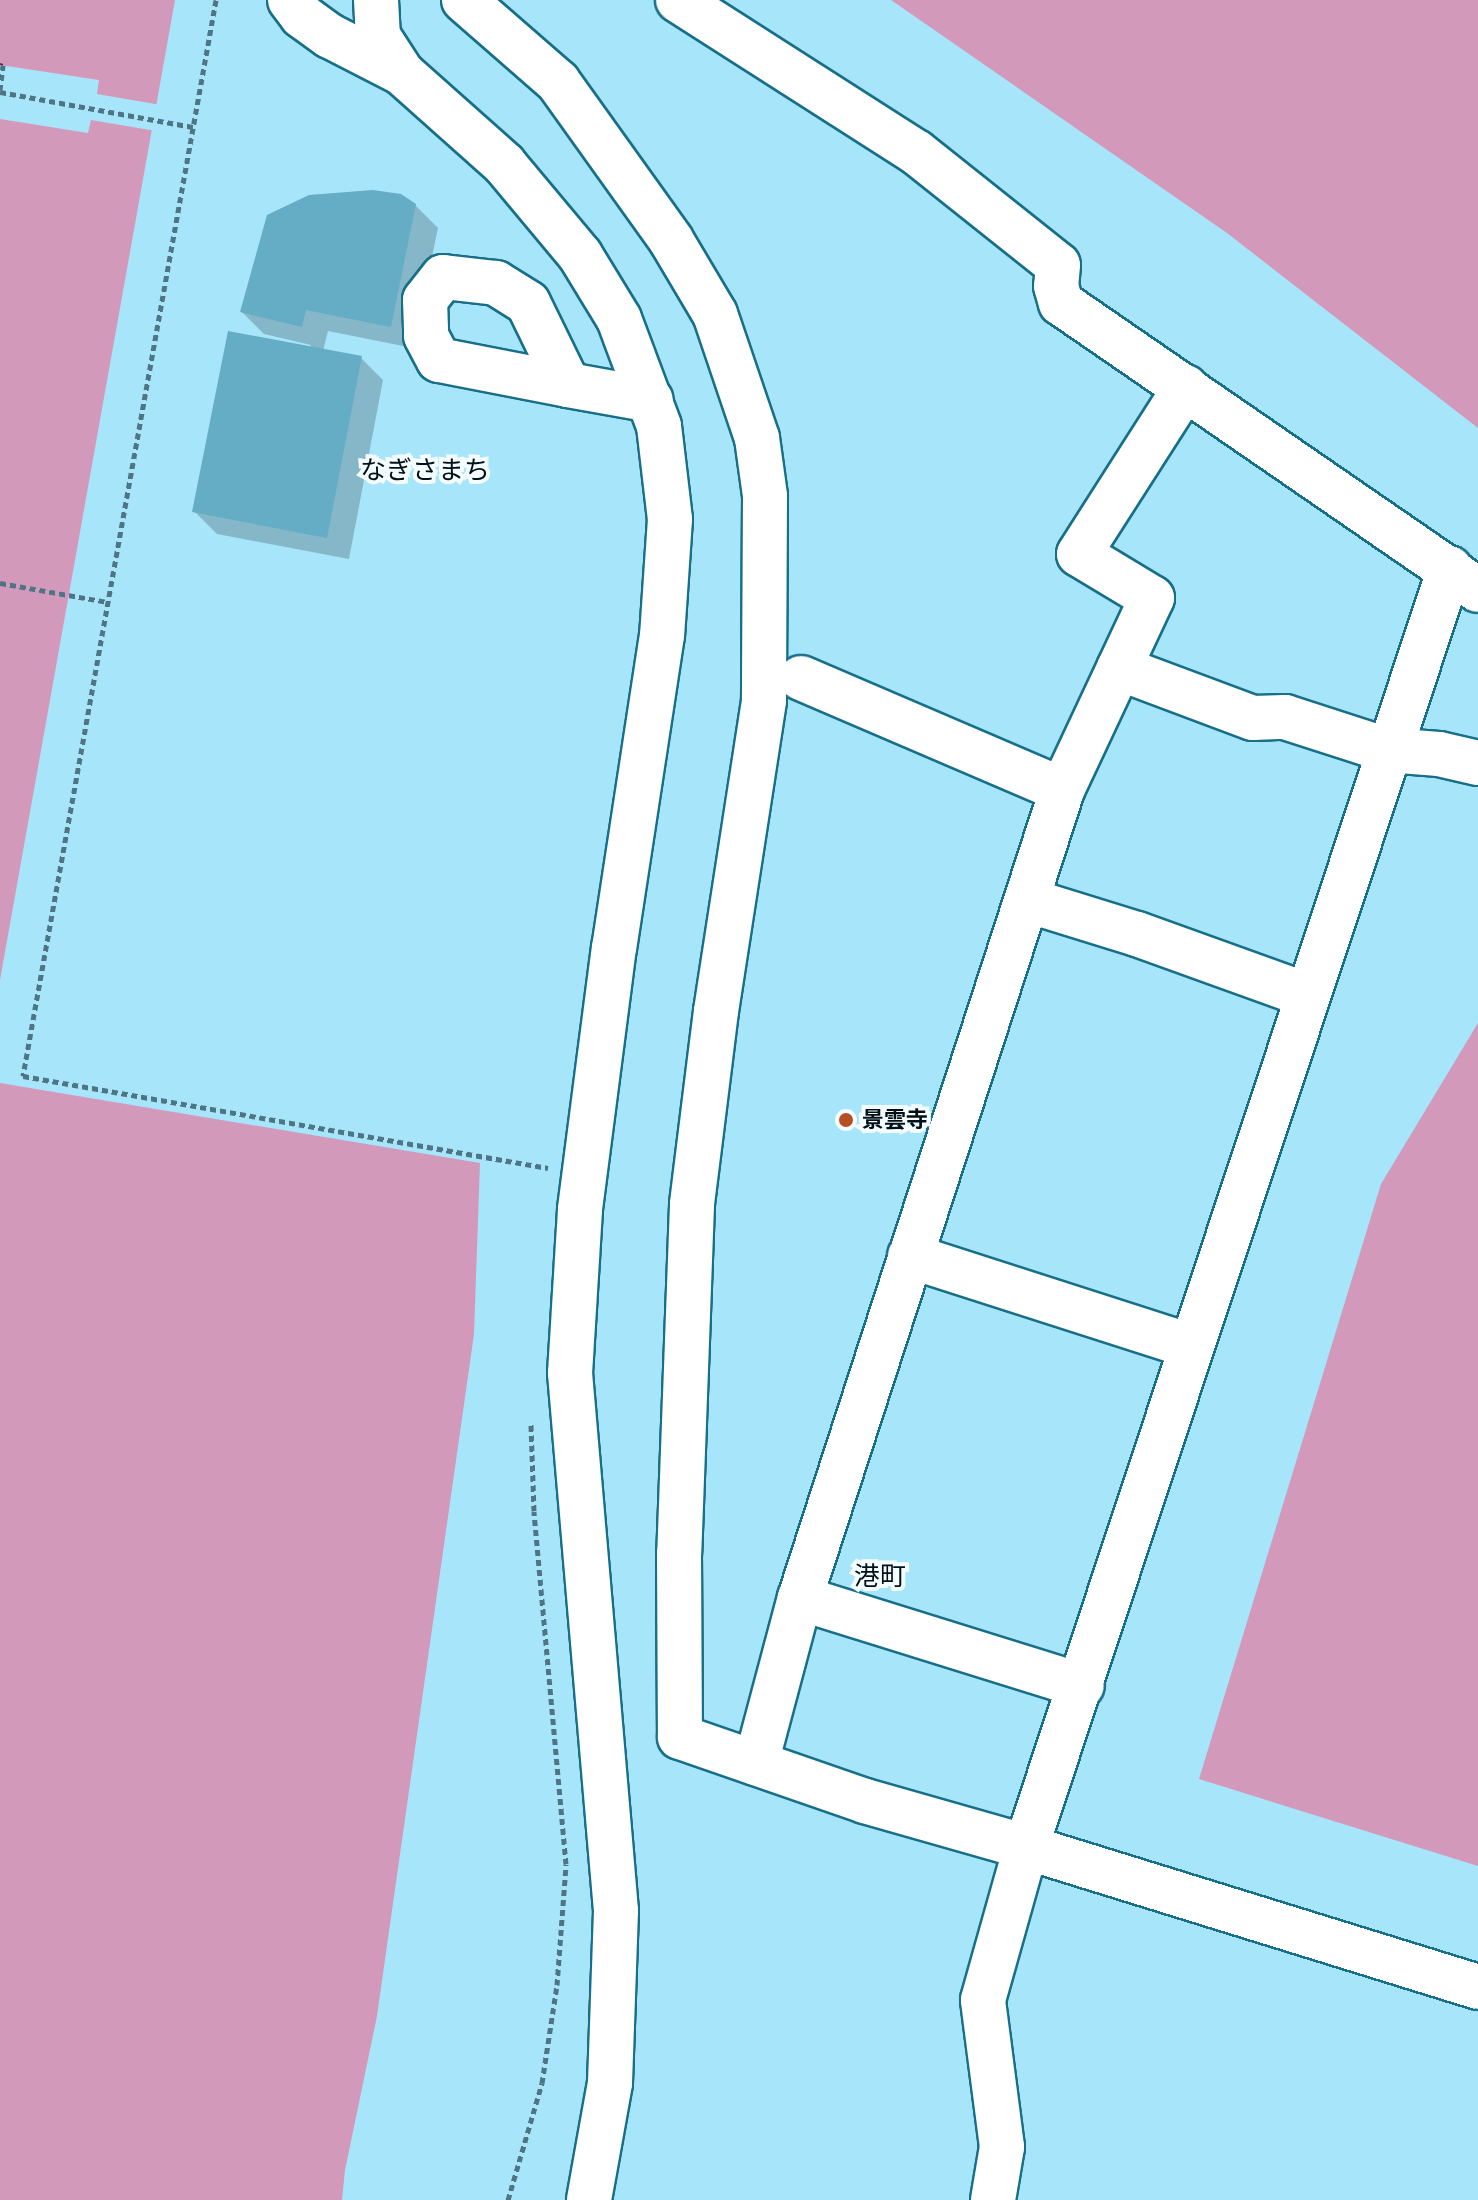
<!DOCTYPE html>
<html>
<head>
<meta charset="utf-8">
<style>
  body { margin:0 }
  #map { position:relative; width:1478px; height:2200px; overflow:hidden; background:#a7e5fb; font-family:Jost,"Noto Sans JP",sans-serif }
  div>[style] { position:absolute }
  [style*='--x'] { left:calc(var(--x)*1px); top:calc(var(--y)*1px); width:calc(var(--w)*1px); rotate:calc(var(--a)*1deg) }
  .water>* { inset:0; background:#d299bb }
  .pier>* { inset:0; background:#a7e5fb }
  .shadow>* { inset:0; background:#0003 }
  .ferry>* { height:2px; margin-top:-1px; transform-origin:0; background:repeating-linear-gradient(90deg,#682552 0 10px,transparent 0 18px) }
  .building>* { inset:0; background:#65acc5 }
  .path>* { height:5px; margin-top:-2.5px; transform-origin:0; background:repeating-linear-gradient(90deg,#4f7584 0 6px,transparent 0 10px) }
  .roads { filter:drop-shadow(2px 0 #176f88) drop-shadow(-2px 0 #176f88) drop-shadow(0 2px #176f88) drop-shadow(0 -2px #176f88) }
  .minor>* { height:44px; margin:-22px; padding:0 22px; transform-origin:22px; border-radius:22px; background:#fff }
  .dots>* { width:22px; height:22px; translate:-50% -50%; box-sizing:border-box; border:4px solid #f5fcff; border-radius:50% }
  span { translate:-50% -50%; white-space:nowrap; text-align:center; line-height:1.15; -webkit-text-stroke:8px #f5fcff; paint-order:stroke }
  .poi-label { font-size:22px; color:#001018; font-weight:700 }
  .left { translate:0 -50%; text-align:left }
  .quarter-label { font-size:26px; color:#001018 }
</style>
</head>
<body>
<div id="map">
  <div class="water">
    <div style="clip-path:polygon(0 0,175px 0,0 980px)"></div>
    <div style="clip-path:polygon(891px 0,1478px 0,1478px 428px,1227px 233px)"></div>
    <div style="clip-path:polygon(1478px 1023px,1478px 1866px,1199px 1779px,1381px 1184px)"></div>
    <div style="clip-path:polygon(0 1083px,480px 1163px,474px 1334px,377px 2016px,345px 2170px,342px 2200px,0 2200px)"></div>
  </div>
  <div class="pier">
    <div style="clip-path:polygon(0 65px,99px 80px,97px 94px,161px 105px,156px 131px,91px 120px,88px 133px,0 119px)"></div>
  </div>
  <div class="shadow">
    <div style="clip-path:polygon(415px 205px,438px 228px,413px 348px,328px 331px,323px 351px,361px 358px,383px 380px,349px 559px,217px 534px,195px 512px,311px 345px,264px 334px,242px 312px)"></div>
  </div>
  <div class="ferry">
    <div style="--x:0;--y:64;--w:3;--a:18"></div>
  </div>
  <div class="building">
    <div style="clip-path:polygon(373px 190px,401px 194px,416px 204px,391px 327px,306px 310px,302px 327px,240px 312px,267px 215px,309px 195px)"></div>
    <div style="clip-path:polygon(228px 331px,362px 356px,327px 538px,192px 512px)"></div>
  </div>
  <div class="path">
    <div style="--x:216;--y:0;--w:1093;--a:100.17"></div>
    <div style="--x:23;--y:1076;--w:533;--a:9.94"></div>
    <div style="--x:0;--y:90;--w:25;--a:-83"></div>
    <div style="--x:0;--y:92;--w:196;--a:10.3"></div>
    <div style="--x:0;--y:583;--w:110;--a:10"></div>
    <div style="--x:508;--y:2200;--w:122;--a:-73.8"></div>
    <div style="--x:542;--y:2083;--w:99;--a:-81.3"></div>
    <div style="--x:557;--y:1985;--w:121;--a:-85.7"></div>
    <div style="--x:566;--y:1864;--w:354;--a:-95.2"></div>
    <div style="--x:534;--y:1511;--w:88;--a:-92"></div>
  </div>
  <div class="roads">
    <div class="minor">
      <div style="--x:290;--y:0;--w:20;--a:53"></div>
      <div style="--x:302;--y:16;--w:34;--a:36"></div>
      <div style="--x:330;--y:36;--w:81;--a:27.2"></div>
      <div style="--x:402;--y:73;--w:137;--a:41.7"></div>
      <div style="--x:504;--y:164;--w:119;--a:50.1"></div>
      <div style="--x:580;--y:255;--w:75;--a:58.6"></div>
      <div style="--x:619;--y:319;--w:114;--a:69.5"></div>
      <div style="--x:659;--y:426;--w:94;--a:83.3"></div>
      <div style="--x:670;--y:519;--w:116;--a:93.9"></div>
      <div style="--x:662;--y:635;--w:316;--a:98.7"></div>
      <div style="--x:614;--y:947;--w:265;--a:97.4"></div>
      <div style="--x:580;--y:1210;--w:163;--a:93.5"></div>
      <div style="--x:570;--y:1373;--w:540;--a:85.11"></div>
      <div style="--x:616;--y:1911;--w:172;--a:92"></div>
      <div style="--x:610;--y:2083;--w:119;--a:100.2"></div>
      <div style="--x:376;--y:0;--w:36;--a:87"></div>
      <div style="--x:378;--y:36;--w:44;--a:57"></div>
      <div style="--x:464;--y:0;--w:125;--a:41.1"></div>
      <div style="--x:558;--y:82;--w:194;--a:54.4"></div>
      <div style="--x:671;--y:240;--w:86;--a:59.3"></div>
      <div style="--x:715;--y:314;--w:131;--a:71.3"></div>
      <div style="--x:757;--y:438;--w:59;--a:82.1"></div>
      <div style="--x:765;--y:496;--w:205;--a:90.3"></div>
      <div style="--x:764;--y:701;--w:314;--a:98.8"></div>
      <div style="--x:716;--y:1011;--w:195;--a:97.1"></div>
      <div style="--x:692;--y:1205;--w:348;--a:92.1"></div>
      <div style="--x:679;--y:1553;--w:184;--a:89.7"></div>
      <div style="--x:680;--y:1737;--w:196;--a:19.1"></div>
      <div style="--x:865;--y:1801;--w:167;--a:15.9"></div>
      <div style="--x:1026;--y:1847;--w:473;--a:17.2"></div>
      <div style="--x:678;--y:0;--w:282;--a:32.6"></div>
      <div style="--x:916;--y:152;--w:181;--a:38.5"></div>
      <div style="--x:1058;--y:265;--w:21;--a:95"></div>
      <div style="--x:1056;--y:286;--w:18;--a:74"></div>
      <div style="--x:1061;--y:303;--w:506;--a:34.54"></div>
      <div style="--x:568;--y:385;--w:91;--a:-116"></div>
      <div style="--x:528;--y:303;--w:38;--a:-148"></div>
      <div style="--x:496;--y:283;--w:53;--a:-173.5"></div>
      <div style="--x:443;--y:277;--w:29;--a:128"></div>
      <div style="--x:425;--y:300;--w:36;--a:88"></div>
      <div style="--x:426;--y:336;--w:27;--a:62"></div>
      <div style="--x:439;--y:360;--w:131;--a:11"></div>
      <div style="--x:568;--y:385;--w:84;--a:10.2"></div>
      <div style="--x:1119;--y:668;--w:143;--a:20.5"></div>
      <div style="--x:1253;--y:718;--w:32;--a:-2"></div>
      <div style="--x:1285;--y:717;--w:107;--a:17.9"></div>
      <div style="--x:1387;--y:750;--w:52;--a:4.4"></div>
      <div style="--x:1439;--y:754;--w:40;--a:13"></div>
      <div style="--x:801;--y:678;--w:284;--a:23.2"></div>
      <div style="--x:1027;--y:900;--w:115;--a:17.2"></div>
      <div style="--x:1137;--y:934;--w:180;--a:19.8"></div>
      <div style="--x:910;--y:1256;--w:295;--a:17.8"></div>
      <div style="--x:800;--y:1598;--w:295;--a:17.3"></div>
      <div style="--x:756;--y:1763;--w:171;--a:-75.1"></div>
      <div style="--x:800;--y:1598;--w:849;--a:-72.03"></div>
      <div style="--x:1062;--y:790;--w:212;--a:-64.9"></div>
      <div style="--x:1152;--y:598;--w:85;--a:-148.9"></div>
      <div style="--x:1079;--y:554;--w:198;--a:-57.4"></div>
      <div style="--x:993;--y:2200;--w:54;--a:-80.4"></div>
      <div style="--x:1002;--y:2147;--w:148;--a:-97.4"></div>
      <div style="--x:983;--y:2000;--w:159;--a:-74.3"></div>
      <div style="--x:1026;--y:1847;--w:1347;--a:-71.66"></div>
    </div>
  </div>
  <div class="dots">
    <div style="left:846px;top:1120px;background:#b65022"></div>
  </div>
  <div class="poi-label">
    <span class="left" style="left:862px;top:1120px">景雲寺</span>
  </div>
  <div class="quarter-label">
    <span style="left:425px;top:471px">なぎさまち</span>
    <span style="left:880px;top:1577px">港町</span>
  </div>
</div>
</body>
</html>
